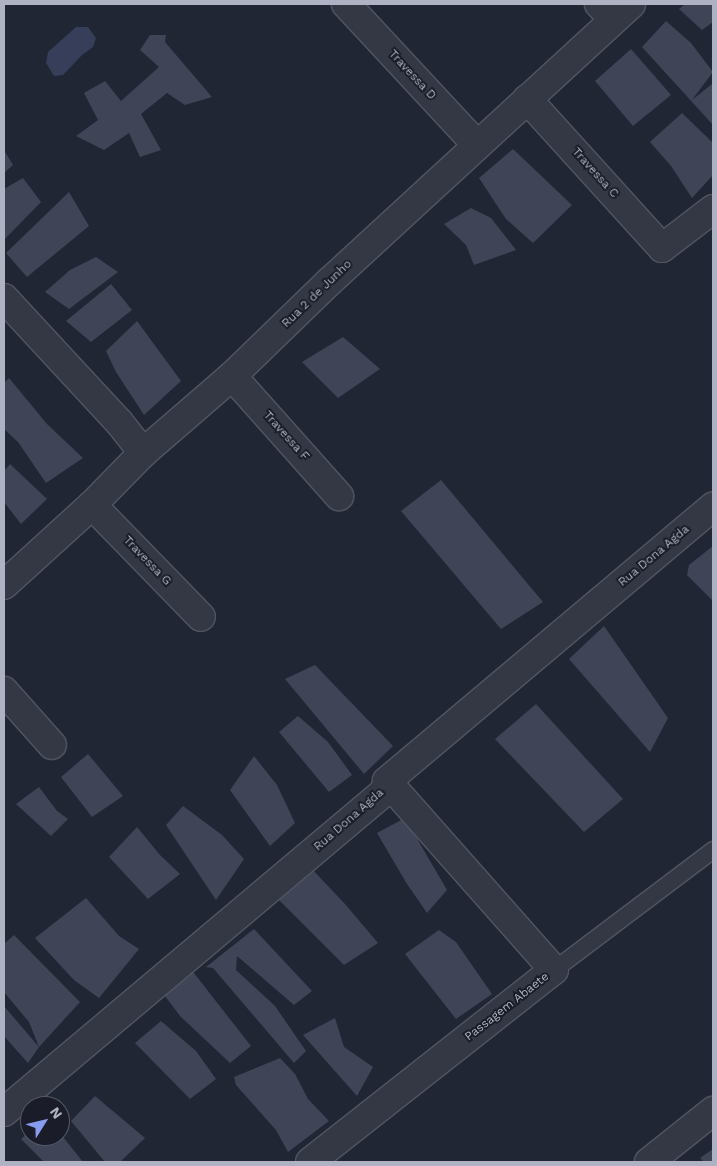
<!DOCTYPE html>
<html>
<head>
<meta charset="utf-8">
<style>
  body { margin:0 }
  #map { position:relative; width:717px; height:1166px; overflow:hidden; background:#212634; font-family:"Work Sans",sans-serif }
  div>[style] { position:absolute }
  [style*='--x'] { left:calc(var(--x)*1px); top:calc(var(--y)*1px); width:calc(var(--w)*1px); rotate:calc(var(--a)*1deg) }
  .water>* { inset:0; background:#363e5a }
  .building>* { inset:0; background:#3f4557 }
  .roads { filter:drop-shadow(1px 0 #515563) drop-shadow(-1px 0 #515563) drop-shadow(0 1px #515563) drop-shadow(0 -1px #515563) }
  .service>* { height:16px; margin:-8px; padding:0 8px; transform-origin:8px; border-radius:8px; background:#343845 }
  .minor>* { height:28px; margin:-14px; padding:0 14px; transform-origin:14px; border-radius:14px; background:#343845 }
  .tertiary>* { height:28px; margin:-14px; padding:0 14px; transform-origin:14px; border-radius:14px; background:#343845 }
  span { translate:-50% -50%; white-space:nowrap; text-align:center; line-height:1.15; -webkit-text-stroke:4px #1a1d29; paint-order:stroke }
  .street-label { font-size:12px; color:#aeb2c2 }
  .frame { position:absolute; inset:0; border:5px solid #aeb2c2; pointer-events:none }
  .north { position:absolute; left:20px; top:1096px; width:50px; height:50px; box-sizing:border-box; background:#1a1d29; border:1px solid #555966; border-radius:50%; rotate:54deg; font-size:14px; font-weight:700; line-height:20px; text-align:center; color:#aeb2c2 }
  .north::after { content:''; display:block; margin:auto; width:18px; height:22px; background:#869cef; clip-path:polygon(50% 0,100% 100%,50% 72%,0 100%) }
</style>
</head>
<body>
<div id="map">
  <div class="water">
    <div style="clip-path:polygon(76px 27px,88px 27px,96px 38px,93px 47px,82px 55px,63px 75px,54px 76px,46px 63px,48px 52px)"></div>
  </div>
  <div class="building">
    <div style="clip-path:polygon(685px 4px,713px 4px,713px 22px,702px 30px,679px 9px)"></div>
    <div style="clip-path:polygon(666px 21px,691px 43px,713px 72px,692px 100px,712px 84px,713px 86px,713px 125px,642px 47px)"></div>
    <div style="clip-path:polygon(150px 35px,166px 35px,165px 42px,212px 97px,185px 105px,167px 93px,141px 114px,161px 150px,140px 157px,129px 133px,104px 150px,76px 136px,98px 120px,84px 93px,105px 81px,121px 101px,159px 67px,140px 50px)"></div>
    <div style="clip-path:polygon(631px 49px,671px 95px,633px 126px,595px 81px)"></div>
    <div style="clip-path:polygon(682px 113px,713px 143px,713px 175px,692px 198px,671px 166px,650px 142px)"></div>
    <div style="clip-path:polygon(513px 149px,572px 205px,533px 243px,506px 219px,479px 178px)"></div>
    <div style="clip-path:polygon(4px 150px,13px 165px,4px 173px)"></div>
    <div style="clip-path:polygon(23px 178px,41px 202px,4px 240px,4px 189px)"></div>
    <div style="clip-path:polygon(69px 192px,89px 226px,27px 277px,6px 253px)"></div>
    <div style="clip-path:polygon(471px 208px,491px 218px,516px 250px,474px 265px,466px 245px,444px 224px)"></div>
    <div style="clip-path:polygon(96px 257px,118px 272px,69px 309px,45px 292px,70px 270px)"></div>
    <div style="clip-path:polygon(111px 284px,132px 310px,91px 342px,66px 321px)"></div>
    <div style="clip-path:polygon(137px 321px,181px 381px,144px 415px,116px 372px,106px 351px)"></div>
    <div style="clip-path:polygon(343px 337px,380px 369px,338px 398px,302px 362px)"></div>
    <div style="clip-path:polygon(9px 378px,47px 424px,83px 458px,46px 483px,18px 442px,4px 429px,4px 383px)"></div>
    <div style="clip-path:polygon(10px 464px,47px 499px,21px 524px,4px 502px,4px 471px)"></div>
    <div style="clip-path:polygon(441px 480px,543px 602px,501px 629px,401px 511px)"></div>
    <div style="clip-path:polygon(713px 546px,713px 601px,687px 575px,689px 565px)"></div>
    <div style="clip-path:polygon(604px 626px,668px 718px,650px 752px,569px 659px)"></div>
    <div style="clip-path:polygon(315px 665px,393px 746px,364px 774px,285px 679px)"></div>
    <div style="clip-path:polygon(536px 704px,623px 799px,584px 832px,495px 739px)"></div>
    <div style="clip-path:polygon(298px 716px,328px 742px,352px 775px,329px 792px,279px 732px)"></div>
    <div style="clip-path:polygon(88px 754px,123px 796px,92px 817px,61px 777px)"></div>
    <div style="clip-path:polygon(254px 756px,277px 785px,295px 823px,270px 846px,230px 790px)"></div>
    <div style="clip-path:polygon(39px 787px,57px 811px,68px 819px,51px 836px,16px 804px)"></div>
    <div style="clip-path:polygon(183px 806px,222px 835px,244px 859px,216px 900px,166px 825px)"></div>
    <div style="clip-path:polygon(405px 818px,447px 890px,427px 913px,407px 884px,377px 833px)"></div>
    <div style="clip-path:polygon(137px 827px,160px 855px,180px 874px,148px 899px,109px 857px)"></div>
    <div style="clip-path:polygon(310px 867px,345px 904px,378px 943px,344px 965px,274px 895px)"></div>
    <div style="clip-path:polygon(86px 898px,119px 936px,139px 949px,99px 998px,74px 980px,35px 938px)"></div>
    <div style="clip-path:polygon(254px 929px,312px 991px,294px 1005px,237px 956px,236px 970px,275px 1006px,306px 1051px,294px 1063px,213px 968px,206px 967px)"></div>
    <div style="clip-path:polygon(439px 930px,456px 942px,492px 994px,456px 1019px,405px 954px)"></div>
    <div style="clip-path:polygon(14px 935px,80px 1002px,39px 1047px,28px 1063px,4px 1036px,4px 1006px,39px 1047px,29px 1022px,4px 992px,4px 944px)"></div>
    <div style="clip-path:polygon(190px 968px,251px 1046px,230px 1063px,180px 1016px,162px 992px)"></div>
    <div style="clip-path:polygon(335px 1018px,344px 1047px,373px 1067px,357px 1096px,303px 1035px)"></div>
    <div style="clip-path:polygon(161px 1021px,196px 1051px,216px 1079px,190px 1099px,135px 1043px)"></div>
    <div style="clip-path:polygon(280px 1058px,295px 1074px,308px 1099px,329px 1121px,288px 1152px,276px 1130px,236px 1085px,234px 1077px)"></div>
    <div style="clip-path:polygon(95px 1096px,145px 1138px,120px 1162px,105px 1162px,71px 1121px)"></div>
    <div style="clip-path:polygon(30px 1131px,30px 1136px,60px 1136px,60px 1133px,83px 1162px,44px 1162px,21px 1139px)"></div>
    <div style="clip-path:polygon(713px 1149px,713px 1162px,704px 1162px,700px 1158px)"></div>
  </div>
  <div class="roads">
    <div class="service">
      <div style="--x:554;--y:970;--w:199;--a:-37"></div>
    </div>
    <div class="minor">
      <div style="--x:346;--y:4;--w:192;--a:47.1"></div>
      <div style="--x:599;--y:4;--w:21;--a:47"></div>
      <div style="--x:527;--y:99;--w:201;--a:47.8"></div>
      <div style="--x:662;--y:248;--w:64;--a:-37.4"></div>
      <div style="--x:4;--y:298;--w:169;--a:47.2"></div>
      <div style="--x:119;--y:422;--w:39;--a:52"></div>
      <div style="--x:232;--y:376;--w:161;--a:48.3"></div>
      <div style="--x:92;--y:505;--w:156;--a:45.8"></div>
      <div style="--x:4;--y:691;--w:72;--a:48.4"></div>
      <div style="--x:4;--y:1112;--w:500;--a:-40.1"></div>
      <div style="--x:386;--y:790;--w:9;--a:-84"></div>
      <div style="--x:387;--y:781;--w:426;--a:-40.1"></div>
      <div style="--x:310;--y:1162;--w:310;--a:-38.2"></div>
      <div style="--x:554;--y:970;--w:252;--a:-131.5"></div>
      <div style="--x:649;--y:1162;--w:82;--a:-38.6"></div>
    </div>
    <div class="tertiary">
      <div style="--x:4;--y:585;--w:119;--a:-42.3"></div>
      <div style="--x:92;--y:505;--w:73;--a:-45.6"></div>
      <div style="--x:143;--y:453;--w:118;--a:-40.9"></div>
      <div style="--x:232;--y:376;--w:135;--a:-44.1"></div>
      <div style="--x:329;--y:282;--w:410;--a:-42.6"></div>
    </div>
  </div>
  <div class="street-label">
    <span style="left:412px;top:75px;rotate:47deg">Travessa D</span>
    <span style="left:595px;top:173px;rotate:48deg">Travessa C</span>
    <span style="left:317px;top:294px;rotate:-44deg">Rua 2 de Junho</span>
    <span style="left:286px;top:436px;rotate:48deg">Travessa F</span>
    <span style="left:654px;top:556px;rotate:-40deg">Rua Dona Agda</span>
    <span style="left:147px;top:561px;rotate:46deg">Travessa G</span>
    <span style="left:349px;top:820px;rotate:-41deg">Rua Dona Agda</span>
    <span style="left:507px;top:1007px;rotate:-38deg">Passagem Abaete</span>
  </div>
  <div class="frame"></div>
  <div class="north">N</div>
</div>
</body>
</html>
